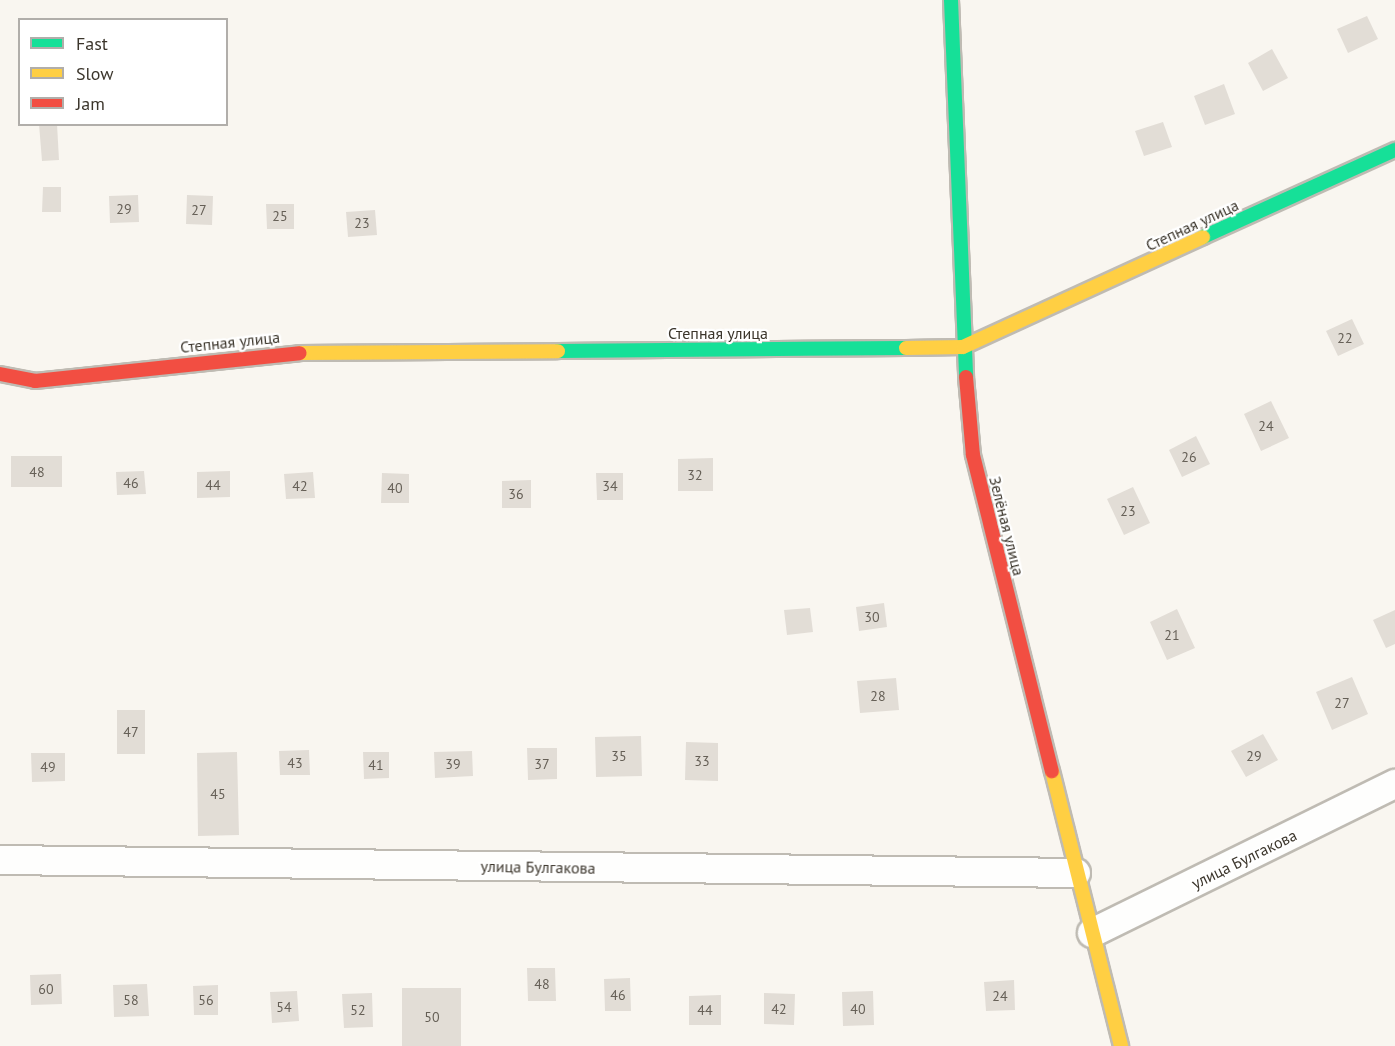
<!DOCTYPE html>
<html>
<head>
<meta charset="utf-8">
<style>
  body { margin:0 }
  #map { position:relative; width:1395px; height:1046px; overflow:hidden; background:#f9f6f0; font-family:"PT Sans",sans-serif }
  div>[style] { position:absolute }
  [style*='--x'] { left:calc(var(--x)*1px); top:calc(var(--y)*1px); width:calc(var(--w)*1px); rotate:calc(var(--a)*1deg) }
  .building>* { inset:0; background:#e2ddd6 }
  .roads { filter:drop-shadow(2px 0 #bfbbb3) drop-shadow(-2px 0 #bfbbb3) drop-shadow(0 2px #bfbbb3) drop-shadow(0 -2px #bfbbb3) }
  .street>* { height:28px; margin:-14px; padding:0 14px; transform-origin:14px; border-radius:14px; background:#fefefd }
  .fast>* { height:14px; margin:-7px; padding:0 7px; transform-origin:7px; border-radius:7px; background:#16e098 }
  .slow>* { height:14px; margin:-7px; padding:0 7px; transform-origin:7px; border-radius:7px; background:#ffcf43 }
  .jam>* { height:14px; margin:-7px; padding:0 7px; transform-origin:7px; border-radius:7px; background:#f24e42 }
  span { translate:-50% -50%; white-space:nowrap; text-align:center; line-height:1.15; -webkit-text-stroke:4.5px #fff; paint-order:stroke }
  .number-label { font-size:14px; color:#655f56 }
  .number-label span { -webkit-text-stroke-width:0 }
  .street-label { font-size:16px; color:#3b352b }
  .legend { position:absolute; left:18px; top:18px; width:210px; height:108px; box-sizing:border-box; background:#fff; border:2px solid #b1aeaa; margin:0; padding:8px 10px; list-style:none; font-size:18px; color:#3b352b }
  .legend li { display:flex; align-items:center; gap:12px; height:30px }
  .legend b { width:30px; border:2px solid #b1aeaa }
</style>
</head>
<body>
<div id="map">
  <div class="building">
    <div style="clip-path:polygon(1367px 16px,1378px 39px,1348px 53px,1337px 29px)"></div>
    <div style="clip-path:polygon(1272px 49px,1288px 78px,1263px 91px,1248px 63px)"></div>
    <div style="clip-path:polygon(1224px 84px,1235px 114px,1205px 125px,1194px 96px)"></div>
    <div style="clip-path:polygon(1163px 122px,1172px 147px,1144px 156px,1135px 131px)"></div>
    <div style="clip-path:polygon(39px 124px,57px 124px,59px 160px,42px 161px)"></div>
    <div style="clip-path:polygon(43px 187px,61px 187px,61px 212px,42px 212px)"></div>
    <div style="clip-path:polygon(138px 195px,139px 222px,110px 223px,109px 196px)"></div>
    <div style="clip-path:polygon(187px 195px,213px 196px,212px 225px,186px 224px)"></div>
    <div style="clip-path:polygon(266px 204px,294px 204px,294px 229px,267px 229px)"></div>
    <div style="clip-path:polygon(375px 210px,377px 235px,348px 237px,346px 212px)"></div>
    <div style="clip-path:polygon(1352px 319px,1364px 344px,1338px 356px,1326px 331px)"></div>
    <div style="clip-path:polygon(1271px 401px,1289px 438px,1261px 451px,1244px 414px)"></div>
    <div style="clip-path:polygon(1196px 436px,1210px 464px,1182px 477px,1169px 450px)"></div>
    <div style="clip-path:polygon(11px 456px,62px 456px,62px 487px,11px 487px)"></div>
    <div style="clip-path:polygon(713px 458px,713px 491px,678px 491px,678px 459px)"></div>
    <div style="clip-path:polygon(144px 471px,146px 494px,117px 495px,116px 472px)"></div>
    <div style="clip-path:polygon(230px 471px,230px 497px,197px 498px,197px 472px)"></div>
    <div style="clip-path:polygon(313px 472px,315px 498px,286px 499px,284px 474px)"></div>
    <div style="clip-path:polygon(382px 473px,409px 474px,409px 503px,381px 503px)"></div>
    <div style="clip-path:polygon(596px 473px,623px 473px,623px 500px,597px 500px)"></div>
    <div style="clip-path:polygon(531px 480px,531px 508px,502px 508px,502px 481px)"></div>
    <div style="clip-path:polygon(1133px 487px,1150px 523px,1124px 535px,1107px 499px)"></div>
    <div style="clip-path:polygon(884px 603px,887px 627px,859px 631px,856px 607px)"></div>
    <div style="clip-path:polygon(810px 608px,813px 632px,787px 635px,784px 610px)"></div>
    <div style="clip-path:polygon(1177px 609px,1195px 648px,1167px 660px,1150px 622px)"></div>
    <div style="clip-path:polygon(1395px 610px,1395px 644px,1386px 648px,1373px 620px)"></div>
    <div style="clip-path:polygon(1352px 677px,1368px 714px,1332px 730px,1316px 692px)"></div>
    <div style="clip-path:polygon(896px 678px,899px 710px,860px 713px,857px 681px)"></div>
    <div style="clip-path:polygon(117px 710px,145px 710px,145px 754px,117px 754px)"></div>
    <div style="clip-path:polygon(1263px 734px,1278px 760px,1246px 777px,1231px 751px)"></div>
    <div style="clip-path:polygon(641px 736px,642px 776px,596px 777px,595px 737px)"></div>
    <div style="clip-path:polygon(686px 742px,718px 743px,718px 781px,685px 780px)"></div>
    <div style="clip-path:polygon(527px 748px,557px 748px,557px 779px,528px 780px)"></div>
    <div style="clip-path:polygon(309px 750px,310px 775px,280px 775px,279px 751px)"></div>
    <div style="clip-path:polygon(472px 751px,473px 776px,435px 778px,434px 752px)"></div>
    <div style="clip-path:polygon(237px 752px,239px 835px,198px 836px,197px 753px)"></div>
    <div style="clip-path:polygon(363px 752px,389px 752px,389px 778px,364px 779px)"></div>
    <div style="clip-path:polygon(31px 753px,65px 753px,65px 781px,32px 782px)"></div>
    <div style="clip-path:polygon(527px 968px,555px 968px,556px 1001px,528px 1001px)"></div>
    <div style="clip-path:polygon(61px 974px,62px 1004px,31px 1005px,30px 975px)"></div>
    <div style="clip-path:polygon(630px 978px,631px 1011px,605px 1011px,604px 979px)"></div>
    <div style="clip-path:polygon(1014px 980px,1015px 1010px,986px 1011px,984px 982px)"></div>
    <div style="clip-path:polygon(147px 984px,149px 1016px,114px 1017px,113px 985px)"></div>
    <div style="clip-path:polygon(218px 985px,218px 1015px,194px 1015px,193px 986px)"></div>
    <div style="clip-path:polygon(402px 988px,461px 988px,461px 1046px,402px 1046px)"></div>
    <div style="clip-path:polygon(297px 991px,299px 1021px,272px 1023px,270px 992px)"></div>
    <div style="clip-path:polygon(873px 991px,874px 1025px,843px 1026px,842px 992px)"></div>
    <div style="clip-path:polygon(372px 993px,373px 1027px,344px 1028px,342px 994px)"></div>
    <div style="clip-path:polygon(764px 993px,795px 994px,794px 1025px,764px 1024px)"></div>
    <div style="clip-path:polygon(721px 995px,721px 1025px,689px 1025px,689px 996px)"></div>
  </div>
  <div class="roads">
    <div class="street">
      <div style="--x:0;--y:860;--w:1076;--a:0.69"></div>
      <div style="--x:1092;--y:933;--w:338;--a:-26.2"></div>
    </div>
    <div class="fast">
      <div style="--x:951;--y:0;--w:377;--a:87.7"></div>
      <div style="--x:1203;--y:237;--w:211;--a:-24.4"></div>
      <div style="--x:558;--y:351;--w:348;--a:-0.5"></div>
    </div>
    <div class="slow">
      <div style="--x:906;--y:348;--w:57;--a:-1"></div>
      <div style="--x:963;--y:347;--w:264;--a:-24.6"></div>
      <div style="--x:300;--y:353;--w:258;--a:-0.4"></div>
      <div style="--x:1052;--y:771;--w:284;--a:75.9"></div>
    </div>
    <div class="jam">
      <div style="--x:0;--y:374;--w:36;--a:11"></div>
      <div style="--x:35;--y:381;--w:266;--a:-6"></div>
      <div style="--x:966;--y:377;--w:78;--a:84.9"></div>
      <div style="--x:973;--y:455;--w:326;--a:76"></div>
    </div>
  </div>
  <div class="number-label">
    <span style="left:124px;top:209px">29</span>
    <span style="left:199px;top:210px">27</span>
    <span style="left:280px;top:216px">25</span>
    <span style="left:362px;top:223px">23</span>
    <span style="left:1345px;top:338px">22</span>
    <span style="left:1266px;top:426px">24</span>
    <span style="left:1189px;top:457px">26</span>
    <span style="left:37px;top:472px">48</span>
    <span style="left:695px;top:475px">32</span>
    <span style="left:131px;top:483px">46</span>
    <span style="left:213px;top:485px">44</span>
    <span style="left:300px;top:486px">42</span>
    <span style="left:610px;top:486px">34</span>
    <span style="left:395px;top:488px">40</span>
    <span style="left:516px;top:494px">36</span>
    <span style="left:1128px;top:511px">23</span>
    <span style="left:872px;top:617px">30</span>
    <span style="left:1172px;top:635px">21</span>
    <span style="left:878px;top:696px">28</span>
    <span style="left:1342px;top:703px">27</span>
    <span style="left:131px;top:732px">47</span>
    <span style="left:619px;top:756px">35</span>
    <span style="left:1254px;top:756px">29</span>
    <span style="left:702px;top:761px">33</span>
    <span style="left:295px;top:763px">43</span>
    <span style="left:453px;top:764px">39</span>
    <span style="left:542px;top:764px">37</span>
    <span style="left:376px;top:765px">41</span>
    <span style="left:48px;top:767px">49</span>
    <span style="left:218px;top:794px">45</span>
    <span style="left:542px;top:984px">48</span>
    <span style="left:46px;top:989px">60</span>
    <span style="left:618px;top:995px">46</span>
    <span style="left:1000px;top:996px">24</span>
    <span style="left:131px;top:1000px">58</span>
    <span style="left:206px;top:1000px">56</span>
    <span style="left:284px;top:1007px">54</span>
    <span style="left:779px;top:1009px">42</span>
    <span style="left:858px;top:1009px">40</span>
    <span style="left:358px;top:1010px">52</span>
    <span style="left:705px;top:1010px">44</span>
    <span style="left:432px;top:1017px">50</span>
  </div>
  <div class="street-label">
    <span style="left:1192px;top:225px;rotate:-25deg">Степная улица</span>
    <span style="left:718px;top:333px">Степная улица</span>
    <span style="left:230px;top:342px;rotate:-6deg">Степная улица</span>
    <span style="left:1007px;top:526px;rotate:76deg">Зелёная улица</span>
    <span style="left:1244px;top:859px;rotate:-26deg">улица Булгакова</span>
    <span style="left:538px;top:867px;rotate:1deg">улица Булгакова</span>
  </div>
  <ul class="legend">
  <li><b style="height:8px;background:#16e098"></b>Fast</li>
  <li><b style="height:8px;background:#ffcf43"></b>Slow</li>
  <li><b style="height:8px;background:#f24e42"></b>Jam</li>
  </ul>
</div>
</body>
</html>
